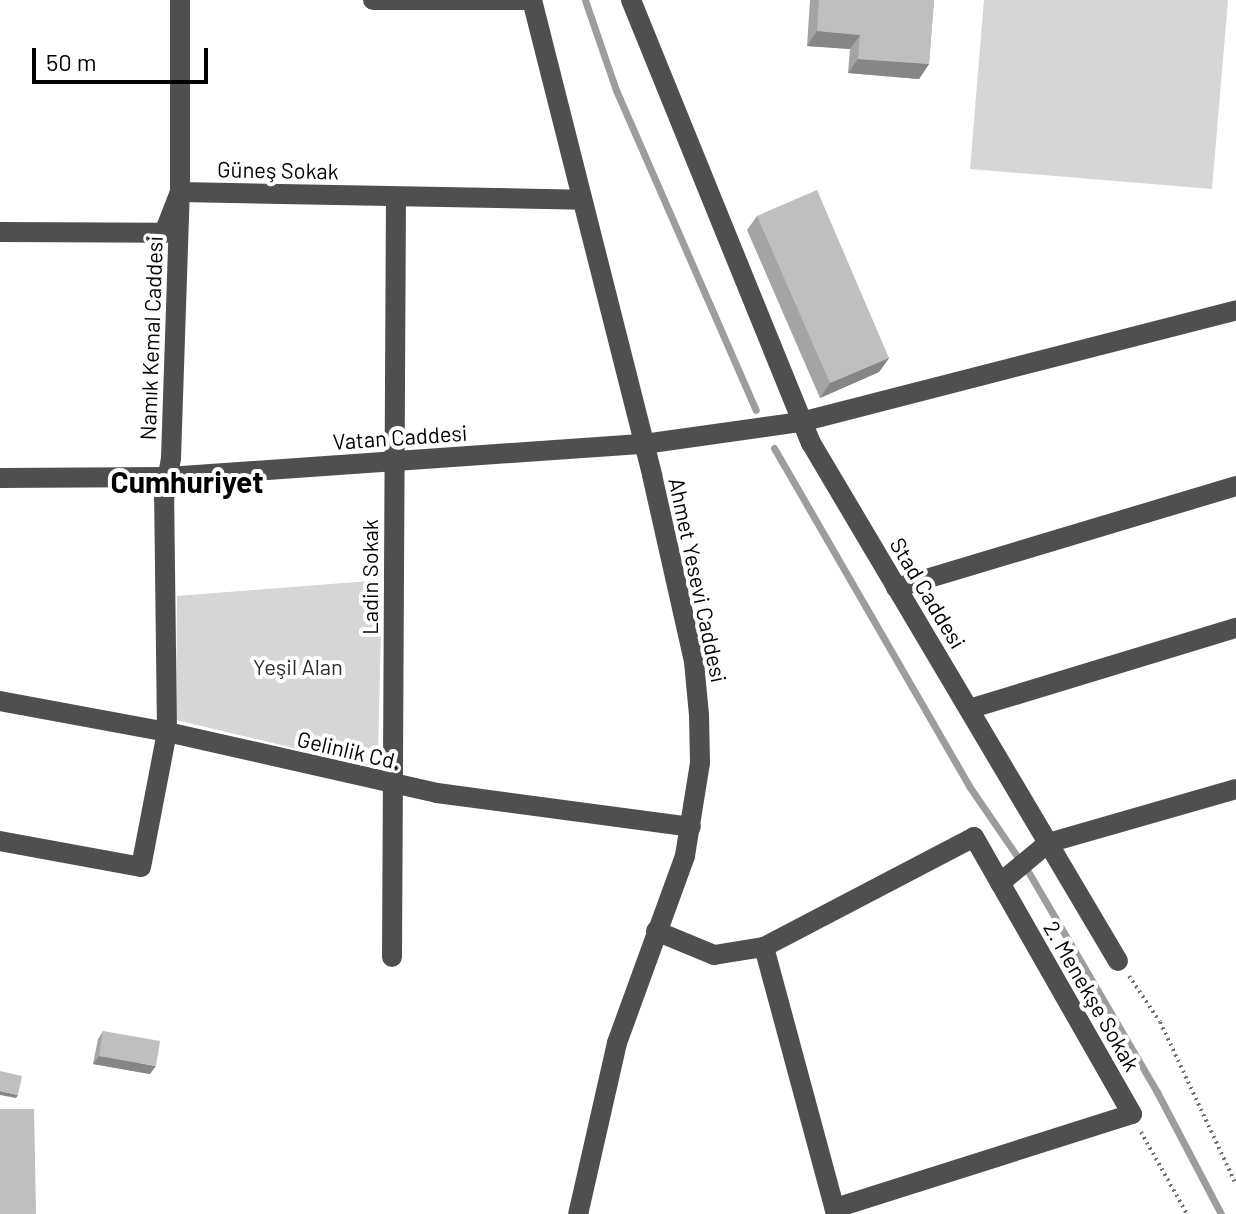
<!DOCTYPE html>
<html>
<head>
<meta charset="utf-8">
<style>
  body { margin:0 }
  #map { position:relative; width:1236px; height:1214px; overflow:hidden; background:#fff; font-family:Barlow,sans-serif }
  div>[style] { position:absolute }
  [style*='--x'] { left:calc(var(--x)*1px); top:calc(var(--y)*1px); width:calc(var(--w)*1px); rotate:calc(var(--a)*1deg) }
  .green>* { inset:0; background:#d6d6d6 }
  .stream>* { height:7px; margin:-3.5px; padding:0 3.5px; transform-origin:3.5px; border-radius:3.5px; background:#9d9d9d }
  .path>* { height:4px; margin-top:-2px; transform-origin:0; background:repeating-linear-gradient(90deg,#717171 0 2px,transparent 0 6px) }
  .minor>* { height:20px; margin:-10px; padding:0 10px; transform-origin:10px; border-radius:10px; background:#4f4f4f }
  .wall>* { inset:0; background:#a4a4a4 }
  .shaded-wall>* { inset:0; background:#868686 }
  .building>* { inset:0; background:#bfbfbf }
  span { translate:-50% -50%; white-space:nowrap; text-align:center; line-height:1.15; -webkit-text-stroke:8px #fff; paint-order:stroke }
  .street-label { font-size:22px; color:#000 }
  .park-label { font-size:22px; color:#2d2d2d }
  .district-label { font-size:30px; color:#000; font-weight:700 }
  .scale { position:absolute; left:32px; top:48px; width:176px; height:36px; box-sizing:border-box; border:4px solid #000; border-top:0; padding-left:10px; font-size:24px; line-height:28px; white-space:nowrap; color:#000; -webkit-text-stroke:6px #fff; paint-order:stroke }
</style>
</head>
<body>
<div id="map">
  <div class="green">
    <div style="clip-path:polygon(984px 0,1228px 0,1212px 189px,970px 169px)"></div>
    <div style="clip-path:polygon(382px 580px,378px 758px,369px 766px,176px 720px,177px 596px)"></div>
  </div>
  <div class="stream">
    <div style="--x:585;--y:0;--w:95;--a:71"></div>
    <div style="--x:616;--y:90;--w:349;--a:66.4"></div>
    <div style="--x:774;--y:448;--w:390;--a:60"></div>
    <div style="--x:969;--y:786;--w:85;--a:55.6"></div>
    <div style="--x:1029;--y:873;--w:254;--a:59.7"></div>
    <div style="--x:1157;--y:1092;--w:138;--a:62.3"></div>
  </div>
  <div class="path">
    <div style="--x:1129;--y:976;--w:55;--a:56"></div>
    <div style="--x:1160;--y:1022;--w:179;--a:64.9"></div>
    <div style="--x:1141;--y:1132;--w:94;--a:60.7"></div>
  </div>
  <div class="minor">
    <div style="--x:373;--y:0;--w:159;--a:0"></div>
    <div style="--x:532;--y:0;--w:490;--a:75.8"></div>
    <div style="--x:652;--y:475;--w:192;--a:77.3"></div>
    <div style="--x:694;--y:662;--w:53;--a:84.6"></div>
    <div style="--x:699;--y:715;--w:48;--a:88.8"></div>
    <div style="--x:700;--y:763;--w:94;--a:99.2"></div>
    <div style="--x:685;--y:856;--w:199;--a:110"></div>
    <div style="--x:617;--y:1043;--w:175;--a:102.8"></div>
    <div style="--x:631;--y:0;--w:478;--a:67.9"></div>
    <div style="--x:811;--y:443;--w:602;--a:59.35"></div>
    <div style="--x:0;--y:232;--w:164;--a:0.3"></div>
    <div style="--x:164;--y:233;--w:44;--a:-68.7"></div>
    <div style="--x:180;--y:192;--w:402;--a:1.1"></div>
    <div style="--x:0;--y:478;--w:168;--a:-0.3"></div>
    <div style="--x:168;--y:477;--w:477;--a:-4"></div>
    <div style="--x:644;--y:444;--w:159;--a:-8"></div>
    <div style="--x:801;--y:422;--w:449;--a:-14.4"></div>
    <div style="--x:896;--y:588;--w:355;--a:-16.7"></div>
    <div style="--x:0;--y:701;--w:170;--a:10.5"></div>
    <div style="--x:167;--y:732;--w:277;--a:12.7"></div>
    <div style="--x:437;--y:793;--w:256;--a:7.6"></div>
    <div style="--x:969;--y:709;--w:279;--a:-16.9"></div>
    <div style="--x:0;--y:841;--w:143;--a:10.4"></div>
    <div style="--x:141;--y:867;--w:137;--a:-79.1"></div>
    <div style="--x:167;--y:732;--w:233;--a:-90.7"></div>
    <div style="--x:164;--y:499;--w:42;--a:-80.3"></div>
    <div style="--x:171;--y:458;--w:266;--a:-88.1"></div>
    <div style="--x:180;--y:192;--w:192;--a:-90"></div>
    <div style="--x:1000;--y:883;--w:62;--a:-39.8"></div>
    <div style="--x:1048;--y:843;--w:196;--a:-16"></div>
    <div style="--x:656;--y:931;--w:63;--a:22.5"></div>
    <div style="--x:714;--y:955;--w:51;--a:-9.1"></div>
    <div style="--x:764;--y:947;--w:277;--a:74.9"></div>
    <div style="--x:764;--y:947;--w:237;--a:-27.6"></div>
    <div style="--x:974;--y:837;--w:319;--a:60.3"></div>
    <div style="--x:1132;--y:1114;--w:312;--a:162.4"></div>
    <div style="--x:392;--y:957;--w:760;--a:-89.7"></div>
  </div>
  <div class="wall">
    <div style="clip-path:polygon(810px 0,934px 0,929px 64px,919px 79px,848px 73px,850px 49px,807px 46px)"></div>
    <div style="clip-path:polygon(757px 216px,889px 358px,879px 372px,820px 398px,747px 230px)"></div>
    <div style="clip-path:polygon(103px 1031px,150px 1074px,93px 1064px,98px 1039px)"></div>
  </div>
  <div class="shaded-wall">
    <div style="clip-path:polygon(817px 31px,860px 35px,850px 49px,807px 46px)"></div>
    <div style="clip-path:polygon(858px 59px,929px 64px,919px 79px,848px 73px)"></div>
    <div style="clip-path:polygon(889px 358px,879px 372px,820px 398px,830px 383px)"></div>
    <div style="clip-path:polygon(99px 1056px,156px 1066px,150px 1074px,93px 1064px)"></div>
    <div style="clip-path:polygon(0 1091px,18px 1095px,16px 1098px,0 1095px)"></div>
  </div>
  <div class="building">
    <div style="clip-path:polygon(819px 0,934px 0,929px 64px,858px 59px,860px 35px,817px 31px)"></div>
    <div style="clip-path:polygon(817px 190px,889px 358px,830px 383px,757px 216px)"></div>
    <div style="clip-path:polygon(103px 1031px,160px 1041px,156px 1066px,99px 1056px)"></div>
    <div style="clip-path:polygon(0 1071px,22px 1076px,18px 1095px,0 1091px)"></div>
    <div style="clip-path:polygon(0 1109px,34px 1109px,36px 1214px,0 1214px)"></div>
  </div>
  <div class="street-label">
    <span style="left:278px;top:170px;rotate:1deg">Güneş Sokak</span>
    <span style="left:151px;top:338px;rotate:-88deg">Namık Kemal Caddesi</span>
    <span style="left:400px;top:437px;rotate:-4deg">Vatan Caddesi</span>
    <span style="left:370px;top:577px;rotate:-90deg">Ladin Sokak</span>
    <span style="left:698px;top:580px;rotate:78deg">Ahmet Yesevi Caddesi</span>
    <span style="left:928px;top:593px;rotate:59deg">Stad Caddesi</span>
    <span style="left:349px;top:750px;rotate:13deg">Gelinlik Cd.</span>
    <span style="left:1092px;top:996px;rotate:60deg">2. Menekşe Sokak</span>
  </div>
  <div class="park-label">
    <span style="left:298px;top:667px">Yeşil Alan</span>
  </div>
  <div class="district-label">
    <span style="left:187px;top:481px">Cumhuriyet</span>
  </div>
  <div class="scale">50 m</div>
</div>
</body>
</html>
